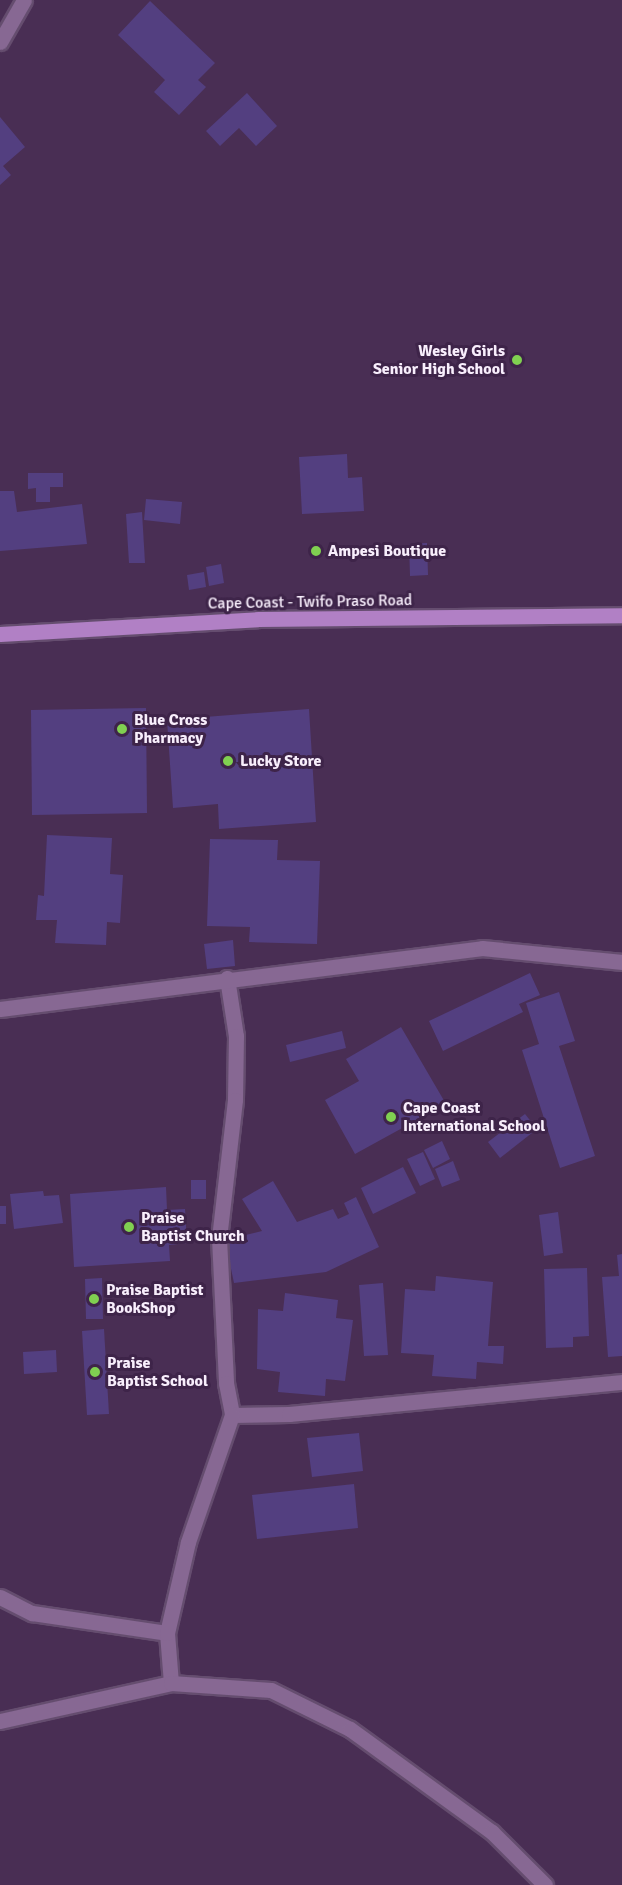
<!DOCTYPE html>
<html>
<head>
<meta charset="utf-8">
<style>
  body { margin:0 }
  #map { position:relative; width:622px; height:1885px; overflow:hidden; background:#492e54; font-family:Signika,sans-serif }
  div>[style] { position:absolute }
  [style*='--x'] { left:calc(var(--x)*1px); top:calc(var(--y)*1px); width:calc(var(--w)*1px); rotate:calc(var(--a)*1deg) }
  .building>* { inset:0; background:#533f80 }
  .roads { filter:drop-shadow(2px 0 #654d6f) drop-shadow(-2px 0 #654d6f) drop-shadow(0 2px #654d6f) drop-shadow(0 -2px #654d6f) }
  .street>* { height:15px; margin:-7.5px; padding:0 7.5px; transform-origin:7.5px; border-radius:7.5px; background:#876893 }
  .secondary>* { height:15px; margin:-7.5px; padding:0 7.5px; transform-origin:7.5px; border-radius:7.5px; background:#b180c5 }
  .dots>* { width:16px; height:16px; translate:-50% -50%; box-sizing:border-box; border:3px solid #3e2449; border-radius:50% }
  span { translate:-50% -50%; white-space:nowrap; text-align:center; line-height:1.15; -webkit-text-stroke:6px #3e2449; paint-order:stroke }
  .poi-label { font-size:16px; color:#f8eefc; font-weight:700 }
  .right { translate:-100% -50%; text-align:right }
  .left { translate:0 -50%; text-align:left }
  .street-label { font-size:16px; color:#f8eefc }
</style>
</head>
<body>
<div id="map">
  <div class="building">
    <div style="clip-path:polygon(150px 1px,215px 63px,198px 80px,206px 87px,179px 115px,154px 92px,165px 80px,118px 35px)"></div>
    <div style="clip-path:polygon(247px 93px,277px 126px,256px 146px,239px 128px,220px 146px,206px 131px)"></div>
    <div style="clip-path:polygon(0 117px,25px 147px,3px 166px,11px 175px,0 185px)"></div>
    <div style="clip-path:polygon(347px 454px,348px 478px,362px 477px,364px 511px,302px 514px,299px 457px)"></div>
    <div style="clip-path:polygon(28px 473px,63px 473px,63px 487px,50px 487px,50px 502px,36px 502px,36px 488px,28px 489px)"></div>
    <div style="clip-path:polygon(0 491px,14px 491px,17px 512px,82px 504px,87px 544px,0 551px)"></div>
    <div style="clip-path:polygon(146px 499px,182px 502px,180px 524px,144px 520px)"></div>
    <div style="clip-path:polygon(142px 512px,145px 563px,129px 563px,126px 514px)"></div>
    <div style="clip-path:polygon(427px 543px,428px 575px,410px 576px,409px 544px)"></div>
    <div style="clip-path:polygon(221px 564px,224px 583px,209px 586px,206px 567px)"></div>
    <div style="clip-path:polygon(204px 572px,206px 587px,189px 590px,187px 575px)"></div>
    <div style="clip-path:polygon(146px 708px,147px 813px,32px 815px,31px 710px)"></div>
    <div style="clip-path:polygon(309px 709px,316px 822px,219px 829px,218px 804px,173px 808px,167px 720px)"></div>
    <div style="clip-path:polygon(47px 835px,112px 838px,110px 874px,123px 875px,120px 923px,107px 922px,106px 945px,55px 943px,57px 920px,36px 920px,38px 895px,44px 896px)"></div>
    <div style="clip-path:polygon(210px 839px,278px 840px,277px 860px,320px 861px,317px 944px,249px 942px,250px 927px,207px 926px)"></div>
    <div style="clip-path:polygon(233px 940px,235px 966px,207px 969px,204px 944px)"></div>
    <div style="clip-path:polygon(530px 973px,540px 995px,519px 1004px,523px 1012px,443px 1051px,429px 1021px)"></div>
    <div style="clip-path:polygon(559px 992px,575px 1041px,559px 1046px,595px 1156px,560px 1168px,522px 1050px,539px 1044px,526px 1003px)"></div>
    <div style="clip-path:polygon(401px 1027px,446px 1104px,355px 1154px,325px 1100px,359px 1081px,346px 1059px)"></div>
    <div style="clip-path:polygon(342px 1031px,346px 1048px,290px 1062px,286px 1045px)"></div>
    <div style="clip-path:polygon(525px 1114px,537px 1129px,500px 1158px,488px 1142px)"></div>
    <div style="clip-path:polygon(442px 1141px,450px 1159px,433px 1168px,424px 1150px)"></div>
    <div style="clip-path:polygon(423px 1152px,435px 1179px,420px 1186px,407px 1159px)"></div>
    <div style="clip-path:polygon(453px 1161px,460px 1180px,442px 1187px,435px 1169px)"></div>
    <div style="clip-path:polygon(403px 1167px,416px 1193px,373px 1214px,361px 1188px)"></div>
    <div style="clip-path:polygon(191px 1180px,206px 1180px,206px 1199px,191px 1199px)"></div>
    <div style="clip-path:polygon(273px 1181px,297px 1222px,333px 1209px,338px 1219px,349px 1214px,344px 1203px,356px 1197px,379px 1247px,326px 1272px,234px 1283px,225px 1240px,262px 1231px,242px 1199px)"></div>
    <div style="clip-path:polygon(166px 1187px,167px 1210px,185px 1209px,187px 1243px,169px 1245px,170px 1261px,74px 1267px,70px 1194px)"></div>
    <div style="clip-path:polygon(43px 1191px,44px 1196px,59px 1195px,63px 1223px,14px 1229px,10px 1194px)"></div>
    <div style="clip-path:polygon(0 1206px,6px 1206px,6px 1224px,0 1224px)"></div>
    <div style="clip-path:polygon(558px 1212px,563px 1253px,544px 1256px,539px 1215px)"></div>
    <div style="clip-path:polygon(622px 1254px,622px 1356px,608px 1357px,602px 1277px,619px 1276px,617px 1255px)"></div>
    <div style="clip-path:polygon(587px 1268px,589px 1336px,573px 1337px,573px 1347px,546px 1348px,544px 1269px)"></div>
    <div style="clip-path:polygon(436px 1276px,493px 1282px,488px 1346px,504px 1346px,503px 1364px,477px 1362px,476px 1379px,432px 1376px,434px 1355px,401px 1353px,405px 1289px,435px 1291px)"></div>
    <div style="clip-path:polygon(102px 1278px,103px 1319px,86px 1319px,85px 1279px)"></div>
    <div style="clip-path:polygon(383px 1283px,388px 1355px,364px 1356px,359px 1285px)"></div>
    <div style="clip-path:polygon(285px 1293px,338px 1300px,336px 1318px,353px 1320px,345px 1381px,326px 1379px,325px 1396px,278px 1392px,280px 1372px,257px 1369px,258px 1309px,283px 1311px)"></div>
    <div style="clip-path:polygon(104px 1329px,109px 1414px,87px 1415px,82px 1331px)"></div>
    <div style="clip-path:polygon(56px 1350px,57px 1372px,24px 1374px,23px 1352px)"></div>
    <div style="clip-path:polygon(359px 1433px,363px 1471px,312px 1477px,307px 1438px)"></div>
    <div style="clip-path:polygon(354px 1484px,358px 1528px,257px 1539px,252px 1495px)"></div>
  </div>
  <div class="roads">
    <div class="street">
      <div style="--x:0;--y:42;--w:48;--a:-60.3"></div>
      <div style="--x:227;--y:978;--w:59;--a:81.2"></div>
      <div style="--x:236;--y:1036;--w:64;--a:90.9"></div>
      <div style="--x:235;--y:1100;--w:139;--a:96.6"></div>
      <div style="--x:219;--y:1238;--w:145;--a:87.2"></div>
      <div style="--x:226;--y:1383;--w:33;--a:79"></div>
      <div style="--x:232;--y:1415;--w:57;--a:-1"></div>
      <div style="--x:289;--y:1414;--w:335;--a:-5.5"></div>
      <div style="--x:0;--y:1009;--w:486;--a:-7.2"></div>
      <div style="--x:482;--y:948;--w:141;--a:5.7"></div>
      <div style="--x:0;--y:1597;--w:36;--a:27"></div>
      <div style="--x:32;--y:1613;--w:136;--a:8.4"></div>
      <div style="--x:171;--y:1683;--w:50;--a:-94.6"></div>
      <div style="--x:167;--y:1633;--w:93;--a:-77"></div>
      <div style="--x:188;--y:1542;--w:134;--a:-70.9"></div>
      <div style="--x:0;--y:1721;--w:175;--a:-12.5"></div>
      <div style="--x:171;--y:1683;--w:100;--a:4"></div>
      <div style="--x:271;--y:1690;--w:88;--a:26.3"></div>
      <div style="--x:350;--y:1729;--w:175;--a:36"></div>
      <div style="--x:492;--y:1832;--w:75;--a:45"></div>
    </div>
    <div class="secondary">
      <div style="--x:0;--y:634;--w:258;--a:-3.3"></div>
      <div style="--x:258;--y:619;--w:364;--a:-0.6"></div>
    </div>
  </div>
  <div class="dots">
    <div style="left:517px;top:360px;background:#80d051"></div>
    <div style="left:316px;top:551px;background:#80d051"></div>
    <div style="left:122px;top:729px;background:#80d051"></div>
    <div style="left:228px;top:761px;background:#80d051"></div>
    <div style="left:391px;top:1117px;background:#80d051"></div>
    <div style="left:129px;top:1227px;background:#80d051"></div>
    <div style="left:94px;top:1299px;background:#80d051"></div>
    <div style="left:95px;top:1372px;background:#80d051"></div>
  </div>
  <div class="poi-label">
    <span class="right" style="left:505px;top:360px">Wesley Girls<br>Senior High School</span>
    <span class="left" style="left:328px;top:551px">Ampesi Boutique</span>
    <span class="left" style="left:134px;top:729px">Blue Cross<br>Pharmacy</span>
    <span class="left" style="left:240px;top:761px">Lucky Store</span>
    <span class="left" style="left:403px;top:1117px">Cape Coast<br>International School</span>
    <span class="left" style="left:141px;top:1227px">Praise<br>Baptist Church</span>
    <span class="left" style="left:106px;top:1299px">Praise Baptist<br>BookShop</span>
    <span class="left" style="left:107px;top:1372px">Praise<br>Baptist School</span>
  </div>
  <div class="street-label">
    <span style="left:310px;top:602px;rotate:-1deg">Cape Coast - Twifo Praso Road</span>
  </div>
</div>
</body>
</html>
